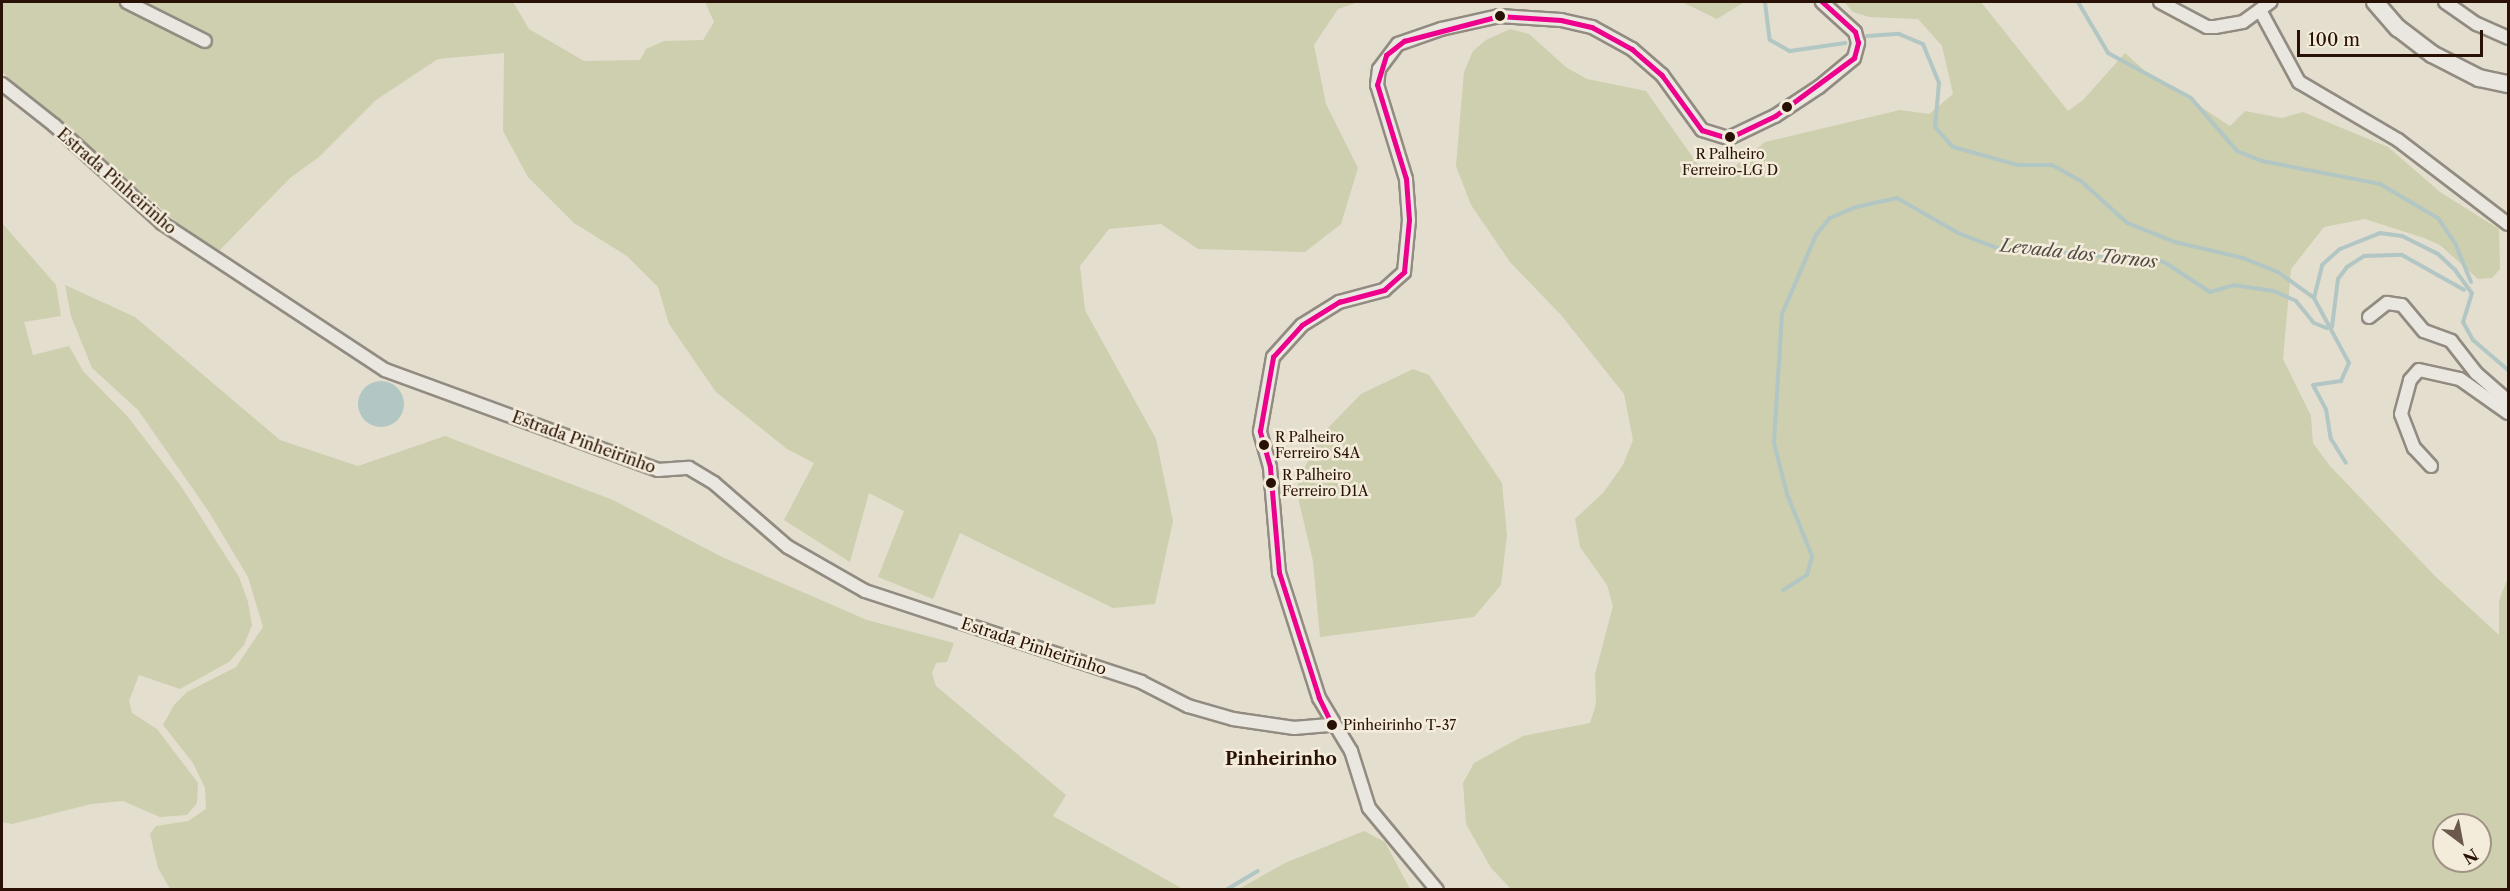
<!DOCTYPE html>
<html>
<head>
<meta charset="utf-8">
<style>
  body { margin:0 }
  #map { position:relative; width:2510px; height:891px; overflow:hidden; background:#e4decf; font-family:"Libre Caslon Text",serif }
  div>[style] { position:absolute }
  [style*='--x'] { left:calc(var(--x)*1px); top:calc(var(--y)*1px); width:calc(var(--w)*1px); rotate:calc(var(--a)*1deg) }
  .green>* { inset:0; background:#cdcfae }
  .water>* { inset:0; background:#b2c6c4 }
  .round { border-radius:50% }
  .stream>* { height:4px; margin:-2px; padding:0 2px; transform-origin:2px; border-radius:2px; background:#b2c6c4 }
  .roads { filter:drop-shadow(2px 0 #928b81) drop-shadow(-2px 0 #928b81) drop-shadow(0 2px #928b81) drop-shadow(0 -2px #928b81) }
  .street>* { height:12px; margin:-6px; padding:0 6px; transform-origin:6px; border-radius:6px; background:#eae7e0 }
  .secondary>* { height:16px; margin:-8px; padding:0 8px; transform-origin:8px; border-radius:8px; background:#eae7e0 }
  .bus-1>* { height:4.5px; margin:-2.25px; padding:0 2.25px; transform-origin:2.25px; border-radius:2.25px; background:#ec008c }
  .dots>* { width:16px; height:16px; translate:-50% -50%; box-sizing:border-box; border:3px solid #f3ecdb; border-radius:50% }
  span { translate:-50% -50%; white-space:nowrap; text-align:center; line-height:1.15; -webkit-text-stroke:5px #f3ecdb; paint-order:stroke }
  .bus-label { font-size:14px; color:#291105 }
  .left { translate:0 -50%; text-align:left }
  .street-label { font-size:16px; color:#291105 }
  .water-label { font-size:18px; color:#524c46; font-style:italic }
  .neighbourhood-label { font-size:18px; color:#291105; font-weight:700 }
  .frame { position:absolute; inset:0; border:3px solid #291105; pointer-events:none }
  .north { position:absolute; left:2432px; top:813px; width:60px; height:60px; box-sizing:border-box; background:#f3ecdb; border:2px solid #a29485; border-radius:50%; rotate:148deg; font-size:16px; font-weight:700; line-height:24px; text-align:center; color:#291105 }
  .north::after { content:''; display:block; margin:auto; width:21px; height:27px; background:#6a594c; clip-path:polygon(50% 0,100% 100%,50% 72%,0 100%) }
  .scale { position:absolute; left:2297px; top:30px; width:186px; height:27px; box-sizing:border-box; border:3px solid #291105; border-top:0; padding-left:8px; font-size:18px; line-height:21px; white-space:nowrap; color:#291105; -webkit-text-stroke:4px #f3ecdb; paint-order:stroke }
</style>
</head>
<body>
<div id="map">
  <div class="green">
    <div style="clip-path:polygon(2px 2px,513px 2px,529px 29px,584px 61px,640px 60px,646px 49px,664px 41px,703px 40px,714px 22px,705px 2px,1359px 2px,1338px 9px,1314px 45px,1326px 104px,1358px 168px,1341px 224px,1305px 252px,1198px 249px,1161px 224px,1109px 229px,1080px 266px,1085px 310px,1156px 439px,1173px 521px,1155px 604px,1113px 608px,960px 533px,933px 599px,878px 577px,904px 511px,869px 493px,850px 562px,784px 520px,814px 463px,787px 449px,716px 392px,669px 324px,658px 287px,627px 256px,574px 223px,528px 177px,503px 131px,504px 53px,438px 59px,376px 100px,319px 157px,290px 178px,215px 255px,2px 72px)"></div>
    <div style="clip-path:polygon(1682px 2px,1744px 2px,1717px 19px)"></div>
    <div style="clip-path:polygon(evenodd,1844px 2px,1981px 2px,2068px 111px,2083px 100px,2125px 53px,2145px 71px,2230px 126px,2245px 111px,2282px 118px,2303px 112px,2388px 147px,2440px 192px,2499px 229px,2500px 269px,2492px 278px,2478px 279px,2440px 245px,2424px 238px,2365px 219px,2324px 227px,2291px 269px,2283px 359px,2311px 416px,2313px 443px,2330px 466px,2436px 577px,2499px 635px,2499px 601px,2508px 577px,2508px 889px,1512px 890px,1491px 868px,1466px 824px,1463px 783px,1474px 763px,1523px 736px,1590px 723px,1596px 704px,1595px 674px,1613px 606px,1607px 585px,1580px 547px,1575px 519px,1603px 493px,1623px 465px,1633px 440px,1624px 394px,1561px 315px,1510px 262px,1471px 205px,1456px 166px,1464px 72px,1473px 51px,1486px 40px,1510px 29px,1529px 34px,1567px 68px,1587px 79px,1646px 91px,1699px 166px,1712px 175px,1724px 175px,1765px 142px,1900px 110px,1929px 114px,1953px 94px,1942px 46px,1918px 19px,1869px 17px,1853px 12px,1844px 2px,2444px 825px,2480px 825px,2480px 861px,2444px 861px,2444px 825px)"></div>
    <div style="clip-path:polygon(2px 223px,56px 285px,61px 316px,24px 322px,33px 355px,69px 346px,83px 371px,128px 417px,181px 486px,239px 577px,248px 602px,252px 625px,244px 645px,229px 662px,180px 689px,139px 675px,129px 701px,132px 713px,157px 729px,198px 783px,197px 803px,187px 815px,160px 817px,123px 801px,91px 804px,12px 824px,2px 822px)"></div>
    <div style="clip-path:polygon(65px 285px,135px 317px,280px 440px,358px 466px,445px 436px,613px 500px,722px 557px,867px 620px,954px 643px,947px 662px,936px 663px,932px 673px,936px 686px,1066px 795px,1053px 816px,1183px 889px,170px 889px,158px 868px,150px 834px,156px 826px,188px 821px,206px 809px,205px 788px,193px 763px,163px 725px,174px 705px,187px 692px,236px 667px,263px 627px,248px 577px,209px 512px,138px 410px,92px 368px,71px 316px)"></div>
    <div style="clip-path:polygon(1413px 369px,1429px 375px,1502px 483px,1507px 535px,1501px 585px,1474px 617px,1320px 637px,1313px 561px,1296px 489px,1316px 442px,1329px 427px,1361px 394px)"></div>
    <div style="clip-path:polygon(1364px 831px,1385px 842px,1410px 889px,1239px 889px,1285px 863px)"></div>
  </div>
  <div class="water">
    <div class="round" style="left:358px;top:381px;width:46px;height:46px"></div>
  </div>
  <div class="stream">
    <div style="--x:1765;--y:2;--w:38;--a:83"></div>
    <div style="--x:1770;--y:40;--w:23;--a:29"></div>
    <div style="--x:1790;--y:51;--w:56;--a:-8.3"></div>
    <div style="--x:2078;--y:2;--w:59;--a:59.5"></div>
    <div style="--x:2108;--y:53;--w:94;--a:28.5"></div>
    <div style="--x:2191;--y:98;--w:70;--a:49"></div>
    <div style="--x:2237;--y:151;--w:27;--a:22"></div>
    <div style="--x:2262;--y:161;--w:120;--a:11"></div>
    <div style="--x:2380;--y:184;--w:67;--a:30.4"></div>
    <div style="--x:2438;--y:218;--w:30;--a:56"></div>
    <div style="--x:2455;--y:243;--w:42;--a:67.7"></div>
    <div style="--x:1867;--y:36;--w:32;--a:-4"></div>
    <div style="--x:1899;--y:34;--w:26;--a:23"></div>
    <div style="--x:1923;--y:44;--w:42;--a:67.7"></div>
    <div style="--x:1939;--y:83;--w:44;--a:95.2"></div>
    <div style="--x:1935;--y:127;--w:27;--a:48"></div>
    <div style="--x:1953;--y:147;--w:67;--a:15.5"></div>
    <div style="--x:2018;--y:165;--w:34;--a:0"></div>
    <div style="--x:2052;--y:165;--w:33;--a:29"></div>
    <div style="--x:2081;--y:181;--w:62;--a:42.4"></div>
    <div style="--x:2127;--y:223;--w:52;--a:21.6"></div>
    <div style="--x:2175;--y:242;--w:70;--a:13.2"></div>
    <div style="--x:2243;--y:258;--w:38;--a:22"></div>
    <div style="--x:2278;--y:272;--w:44;--a:35.8"></div>
    <div style="--x:2314;--y:298;--w:74;--a:61.7"></div>
    <div style="--x:2349;--y:363;--w:20;--a:114"></div>
    <div style="--x:2341;--y:381;--w:28;--a:172"></div>
    <div style="--x:2313;--y:385;--w:27;--a:62"></div>
    <div style="--x:2326;--y:409;--w:30;--a:81"></div>
    <div style="--x:2331;--y:439;--w:28;--a:58"></div>
    <div style="--x:2314;--y:298;--w:34;--a:-76"></div>
    <div style="--x:2322;--y:265;--w:24;--a:-42"></div>
    <div style="--x:2340;--y:249;--w:43;--a:-21.8"></div>
    <div style="--x:2380;--y:233;--w:22;--a:8"></div>
    <div style="--x:2402;--y:236;--w:40;--a:26.6"></div>
    <div style="--x:2438;--y:254;--w:23;--a:43"></div>
    <div style="--x:2455;--y:270;--w:29;--a:54"></div>
    <div style="--x:2472;--y:293;--w:30;--a:107"></div>
    <div style="--x:2463;--y:322;--w:21;--a:61"></div>
    <div style="--x:2473;--y:340;--w:46;--a:40.6"></div>
    <div style="--x:2332;--y:327;--w:48;--a:-82.9"></div>
    <div style="--x:2338;--y:279;--w:15;--a:-53"></div>
    <div style="--x:2347;--y:267;--w:20;--a:-33"></div>
    <div style="--x:2364;--y:256;--w:38;--a:-2"></div>
    <div style="--x:2402;--y:255;--w:71;--a:29.4"></div>
    <div style="--x:1783;--y:590;--w:28;--a:-32"></div>
    <div style="--x:1807;--y:575;--w:20;--a:-75"></div>
    <div style="--x:1812;--y:556;--w:67;--a:-112"></div>
    <div style="--x:1787;--y:494;--w:53;--a:-104.3"></div>
    <div style="--x:1774;--y:443;--w:129;--a:-86.5"></div>
    <div style="--x:1782;--y:314;--w:86;--a:-66.7"></div>
    <div style="--x:1816;--y:235;--w:22;--a:-51"></div>
    <div style="--x:1830;--y:218;--w:28;--a:-23"></div>
    <div style="--x:1856;--y:207;--w:42;--a:-12.4"></div>
    <div style="--x:1897;--y:198;--w:70;--a:29.8"></div>
    <div style="--x:1958;--y:233;--w:45;--a:20.9"></div>
    <div style="--x:2000;--y:249;--w:153;--a:3.7"></div>
    <div style="--x:2153;--y:259;--w:11;--a:15"></div>
    <div style="--x:2164;--y:262;--w:55;--a:33.1"></div>
    <div style="--x:2210;--y:292;--w:25;--a:-16"></div>
    <div style="--x:2234;--y:285;--w:40;--a:8.5"></div>
    <div style="--x:2274;--y:291;--w:24;--a:24"></div>
    <div style="--x:2296;--y:301;--w:28;--a:51"></div>
    <div style="--x:2314;--y:323;--w:14;--a:21"></div>
    <div style="--x:1226;--y:890;--w:37;--a:-31"></div>
  </div>
  <div class="roads">
    <div class="street">
      <div style="--x:127;--y:2;--w:87;--a:26.6"></div>
      <div style="--x:2160;--y:2;--w:53;--a:28"></div>
      <div style="--x:2207;--y:27;--w:8;--a:0"></div>
      <div style="--x:2215;--y:27;--w:28;--a:-10"></div>
      <div style="--x:2243;--y:22;--w:34;--a:-36"></div>
      <div style="--x:2445;--y:2;--w:39;--a:35"></div>
      <div style="--x:2477;--y:24;--w:34;--a:24"></div>
      <div style="--x:2260;--y:10;--w:82;--a:61.6"></div>
      <div style="--x:2299;--y:82;--w:115;--a:30.4"></div>
      <div style="--x:2398;--y:140;--w:138;--a:37.4"></div>
      <div style="--x:2;--y:84;--w:66;--a:38.3"></div>
      <div style="--x:54;--y:125;--w:146;--a:42.2"></div>
      <div style="--x:162;--y:223;--w:267;--a:33.4"></div>
      <div style="--x:385;--y:370;--w:291;--a:20.1"></div>
      <div style="--x:658;--y:470;--w:31;--a:-4"></div>
      <div style="--x:689;--y:468;--w:29;--a:31"></div>
      <div style="--x:714;--y:483;--w:98;--a:40.9"></div>
      <div style="--x:788;--y:547;--w:89;--a:29.7"></div>
      <div style="--x:865;--y:591;--w:291;--a:18.2"></div>
      <div style="--x:1141;--y:682;--w:53;--a:27.1"></div>
      <div style="--x:1188;--y:706;--w:47;--a:16.1"></div>
      <div style="--x:1233;--y:719;--w:62;--a:8.4"></div>
      <div style="--x:1294;--y:728;--w:38;--a:-5"></div>
      <div style="--x:2369;--y:317;--w:23;--a:-38"></div>
      <div style="--x:2387;--y:303;--w:15;--a:8"></div>
      <div style="--x:2402;--y:305;--w:34;--a:50"></div>
      <div style="--x:2424;--y:331;--w:29;--a:20"></div>
      <div style="--x:2451;--y:341;--w:41;--a:52"></div>
      <div style="--x:2476;--y:373;--w:43;--a:41.2"></div>
      <div style="--x:2431;--y:466;--w:25;--a:-133"></div>
      <div style="--x:2414;--y:448;--w:36;--a:-111"></div>
      <div style="--x:2401;--y:414;--w:35;--a:-75"></div>
      <div style="--x:2410;--y:380;--w:13;--a:-48"></div>
      <div style="--x:2419;--y:370;--w:42;--a:12.4"></div>
      <div style="--x:2460;--y:379;--w:59;--a:35.3"></div>
      <div style="--x:1437;--y:890;--w:107;--a:-129.7"></div>
      <div style="--x:1369;--y:808;--w:60;--a:-107.5"></div>
      <div style="--x:1351;--y:751;--w:62;--a:-121.1"></div>
      <div style="--x:1319;--y:698;--w:131;--a:-107.7"></div>
      <div style="--x:1279;--y:573;--w:106;--a:-94.9"></div>
      <div style="--x:1270;--y:467;--w:37;--a:-106"></div>
      <div style="--x:1260;--y:431;--w:75;--a:-80"></div>
      <div style="--x:1273;--y:357;--w:43;--a:-47.8"></div>
      <div style="--x:1302;--y:325;--w:44;--a:-31.9"></div>
      <div style="--x:1339;--y:302;--w:47;--a:-14.9"></div>
      <div style="--x:1384;--y:290;--w:27;--a:-42"></div>
      <div style="--x:1404;--y:272;--w:52;--a:-84.5"></div>
      <div style="--x:1409;--y:220;--w:41;--a:-94.2"></div>
      <div style="--x:1406;--y:179;--w:98;--a:-107.1"></div>
      <div style="--x:1377;--y:85;--w:16;--a:-83"></div>
      <div style="--x:1379;--y:69;--w:31;--a:-53"></div>
      <div style="--x:1398;--y:44;--w:46;--a:-19.2"></div>
      <div style="--x:1441;--y:29;--w:59;--a:-12.6"></div>
      <div style="--x:1499;--y:16;--w:62;--a:3.7"></div>
      <div style="--x:1561;--y:20;--w:32;--a:13"></div>
      <div style="--x:1592;--y:27;--w:46;--a:28.8"></div>
      <div style="--x:1632;--y:49;--w:40;--a:41"></div>
      <div style="--x:1662;--y:75;--w:68;--a:54"></div>
      <div style="--x:1702;--y:130;--w:28;--a:17"></div>
      <div style="--x:1729;--y:138;--w:51;--a:-25.6"></div>
      <div style="--x:1775;--y:116;--w:53;--a:-33.4"></div>
      <div style="--x:1819;--y:87;--w:45;--a:-39.6"></div>
      <div style="--x:1854;--y:58;--w:16;--a:-75"></div>
      <div style="--x:1858;--y:43;--w:11;--a:-105"></div>
      <div style="--x:1855;--y:32;--w:45;--a:-137.7"></div>
    </div>
    <div class="secondary">
      <div style="--x:2375;--y:2;--w:35;--a:49"></div>
      <div style="--x:2398;--y:28;--w:43;--a:37.4"></div>
      <div style="--x:2432;--y:54;--w:53;--a:27.1"></div>
      <div style="--x:2479;--y:78;--w:30;--a:12"></div>
    </div>
  </div>
  <div class="bus-1">
    <div style="--x:1332;--y:725;--w:30;--a:-116"></div>
    <div style="--x:1319;--y:698;--w:131;--a:-107.7"></div>
    <div style="--x:1279;--y:573;--w:106;--a:-94.9"></div>
    <div style="--x:1270;--y:467;--w:37;--a:-106"></div>
    <div style="--x:1260;--y:431;--w:75;--a:-80"></div>
    <div style="--x:1273;--y:357;--w:43;--a:-47.8"></div>
    <div style="--x:1302;--y:325;--w:44;--a:-31.9"></div>
    <div style="--x:1339;--y:302;--w:47;--a:-14.9"></div>
    <div style="--x:1384;--y:290;--w:27;--a:-42"></div>
    <div style="--x:1404;--y:272;--w:52;--a:-84.5"></div>
    <div style="--x:1409;--y:220;--w:41;--a:-94.2"></div>
    <div style="--x:1406;--y:179;--w:98;--a:-107.1"></div>
    <div style="--x:1377;--y:85;--w:31;--a:-73"></div>
    <div style="--x:1386;--y:55;--w:23;--a:-38"></div>
    <div style="--x:1404;--y:41;--w:98;--a:-14.7"></div>
    <div style="--x:1499;--y:16;--w:62;--a:3.7"></div>
    <div style="--x:1561;--y:20;--w:32;--a:13"></div>
    <div style="--x:1592;--y:27;--w:46;--a:28.8"></div>
    <div style="--x:1632;--y:49;--w:40;--a:41"></div>
    <div style="--x:1662;--y:75;--w:68;--a:54"></div>
    <div style="--x:1702;--y:130;--w:28;--a:17"></div>
    <div style="--x:1729;--y:138;--w:51;--a:-25.6"></div>
    <div style="--x:1775;--y:116;--w:98;--a:-36.3"></div>
    <div style="--x:1854;--y:58;--w:16;--a:-75"></div>
    <div style="--x:1858;--y:43;--w:11;--a:-105"></div>
    <div style="--x:1855;--y:32;--w:45;--a:-137.7"></div>
  </div>
  <div class="dots">
    <div style="left:1500px;top:16px;background:#291105"></div>
    <div style="left:1787px;top:107px;background:#291105"></div>
    <div style="left:1730px;top:137px;background:#291105"></div>
    <div style="left:1264px;top:445px;background:#291105"></div>
    <div style="left:1271px;top:483px;background:#291105"></div>
    <div style="left:1332px;top:725px;background:#291105"></div>
  </div>
  <div class="bus-label">
    <span style="left:1730px;top:162px">R Palheiro<br>Ferreiro-LG D</span>
    <span class="left" style="left:1275px;top:445px">R Palheiro<br>Ferreiro S4A</span>
    <span class="left" style="left:1282px;top:483px">R Palheiro<br>Ferreiro D1A</span>
    <span class="left" style="left:1343px;top:725px">Pinheirinho T-37</span>
  </div>
  <div class="street-label">
    <span style="left:117px;top:181px;rotate:41deg">Estrada Pinheirinho</span>
    <span style="left:584px;top:442px;rotate:20deg">Estrada Pinheirinho</span>
    <span style="left:1034px;top:646px;rotate:18deg">Estrada Pinheirinho</span>
  </div>
  <div class="water-label">
    <span style="left:2079px;top:254px;rotate:6deg">Levada dos Tornos</span>
  </div>
  <div class="neighbourhood-label">
    <span style="left:1281px;top:759px">Pinheirinho</span>
  </div>
  <div class="frame"></div>
  <div class="north">N</div>
  <div class="scale">100 m</div>
</div>
</body>
</html>
